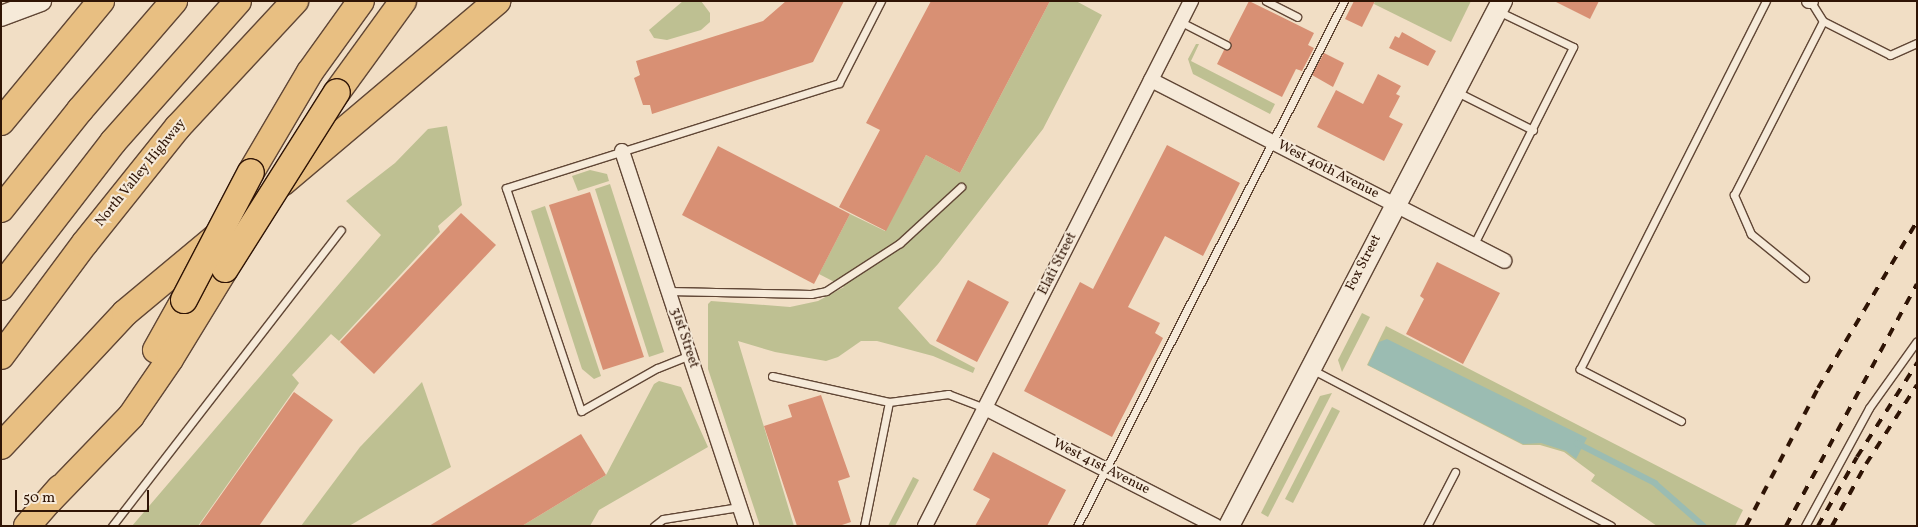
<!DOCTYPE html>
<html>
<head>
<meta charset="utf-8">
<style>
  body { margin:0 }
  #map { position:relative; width:1918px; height:527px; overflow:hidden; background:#f1dec5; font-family:Vollkorn,serif }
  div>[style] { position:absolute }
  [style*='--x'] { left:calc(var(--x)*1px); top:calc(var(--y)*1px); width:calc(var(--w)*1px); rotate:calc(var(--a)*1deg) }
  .green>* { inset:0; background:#bec092 }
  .water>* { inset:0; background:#9bbcb2 }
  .stream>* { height:5.5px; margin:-2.75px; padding:0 2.75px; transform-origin:2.75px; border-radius:2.75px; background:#9bbcb2 }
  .building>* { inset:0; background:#d89074 }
  .roads { filter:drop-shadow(1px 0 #604635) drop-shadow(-1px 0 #604635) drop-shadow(0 1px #604635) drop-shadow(0 -1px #604635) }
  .lane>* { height:7px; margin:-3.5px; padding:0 3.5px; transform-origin:3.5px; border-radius:3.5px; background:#f6ead9 }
  .street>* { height:14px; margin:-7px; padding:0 7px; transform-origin:7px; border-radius:7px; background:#f6ead9 }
  .secondary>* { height:20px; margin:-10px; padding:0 10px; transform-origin:10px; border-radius:10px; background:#f6ead9 }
  .highway>* { height:26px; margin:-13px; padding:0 13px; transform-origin:13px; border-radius:13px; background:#e8bf82 }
  .rail>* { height:4px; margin-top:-2px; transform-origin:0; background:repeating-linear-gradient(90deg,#2f1405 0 9px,transparent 0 18px) }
  .bridges { filter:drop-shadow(1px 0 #2f1405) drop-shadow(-1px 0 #2f1405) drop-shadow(0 1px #2f1405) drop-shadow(0 -1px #2f1405) }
  .highway-bridge>* { height:26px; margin:-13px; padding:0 13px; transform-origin:13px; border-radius:13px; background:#e8bf82 }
  span { translate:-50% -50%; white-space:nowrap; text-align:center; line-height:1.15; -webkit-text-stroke:4px #f6ead9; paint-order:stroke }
  .street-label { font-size:14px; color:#2f1405 }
  .frame { position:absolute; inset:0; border:2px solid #2f1405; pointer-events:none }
  .scale { position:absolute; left:15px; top:490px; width:134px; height:22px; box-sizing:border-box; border:2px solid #2f1405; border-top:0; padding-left:6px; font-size:15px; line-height:18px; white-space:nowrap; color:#2f1405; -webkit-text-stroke:4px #f6ead9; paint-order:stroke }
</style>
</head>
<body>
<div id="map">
  <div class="green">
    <div style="clip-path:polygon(683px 1px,701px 1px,710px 13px,710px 22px,701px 30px,667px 40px,654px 38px,649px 30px)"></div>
    <div style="clip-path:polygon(1050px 1px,1076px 1px,1102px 15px,1043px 129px,938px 264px,898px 308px,930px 344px,975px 368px,973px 373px,933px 356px,877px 341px,861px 341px,838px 357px,826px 361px,775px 352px,738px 341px,794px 526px,760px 526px,708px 369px,708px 304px,711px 301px,790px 307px,818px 301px,844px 287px,819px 274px,850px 214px,885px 231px,926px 155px,960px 173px)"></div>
    <div style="clip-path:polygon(1375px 1px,1471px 1px,1451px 42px,1374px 4px)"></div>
    <div style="clip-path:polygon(1196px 44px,1199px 44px,1191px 61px,1275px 104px,1270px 114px,1193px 74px,1188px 59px)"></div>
    <div style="clip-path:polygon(447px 126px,462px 205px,438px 226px,440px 232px,339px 341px,331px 334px,292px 375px,299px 383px,198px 526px,132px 526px,381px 235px,346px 201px,395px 163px,428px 129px)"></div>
    <div style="clip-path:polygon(590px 170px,607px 174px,609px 181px,578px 191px,572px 176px)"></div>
    <div style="clip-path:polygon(610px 184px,664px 352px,649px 357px,595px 189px)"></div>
    <div style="clip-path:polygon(545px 206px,601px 376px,594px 379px,582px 369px,531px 211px)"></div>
    <div style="clip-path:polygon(1362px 313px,1370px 317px,1342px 372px,1338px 360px)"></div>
    <div style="clip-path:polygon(1386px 326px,1743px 510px,1735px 526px,1657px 526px,1591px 481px,1595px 475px,1564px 452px,1540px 445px,1523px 445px,1367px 365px)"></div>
    <div style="clip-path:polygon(659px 381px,681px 387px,708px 447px,599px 510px,590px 526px,522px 526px,606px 475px,654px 384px)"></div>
    <div style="clip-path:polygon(422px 382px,451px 467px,349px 526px,301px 526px,360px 447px)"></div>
    <div style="clip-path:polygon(1332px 393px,1268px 517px,1261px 513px,1320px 396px)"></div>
    <div style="clip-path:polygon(1332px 407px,1340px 411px,1293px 503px,1285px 499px)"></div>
    <div style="clip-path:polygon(913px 477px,919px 480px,895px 526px,888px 526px)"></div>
  </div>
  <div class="water">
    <div style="clip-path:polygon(1387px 339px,1587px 438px,1576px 459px,1566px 451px,1541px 443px,1523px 444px,1368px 365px,1379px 342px)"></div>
  </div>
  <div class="stream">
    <div style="--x:1577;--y:443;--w:88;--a:27.1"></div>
    <div style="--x:1655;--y:483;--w:65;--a:41.3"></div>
  </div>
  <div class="building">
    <div style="clip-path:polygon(786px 1px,844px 1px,813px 62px,652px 114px,650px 105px,643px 105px,634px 78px,640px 75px,636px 61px,763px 21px)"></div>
    <div style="clip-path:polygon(931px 1px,1050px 1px,960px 173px,926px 155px,886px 231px,839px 207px,880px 130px,866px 123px)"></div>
    <div style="clip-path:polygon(1249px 1px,1314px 33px,1308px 45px,1314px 48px,1302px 71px,1296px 69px,1282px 97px,1217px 64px,1224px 50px,1231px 47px,1229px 40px)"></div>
    <div style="clip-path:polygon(1354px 1px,1375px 1px,1362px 27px,1345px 19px)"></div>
    <div style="clip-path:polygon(1554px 1px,1599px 1px,1590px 19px)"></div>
    <div style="clip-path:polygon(1402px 32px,1436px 51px,1428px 66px,1389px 48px,1395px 36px,1399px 38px)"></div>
    <div style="clip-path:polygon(1324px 53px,1344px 63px,1333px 87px,1312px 75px)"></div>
    <div style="clip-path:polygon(1378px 74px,1401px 86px,1396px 94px,1400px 96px,1389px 117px,1403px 124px,1384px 161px,1317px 127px,1336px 90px,1363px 104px)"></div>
    <div style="clip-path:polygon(1167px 145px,1240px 183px,1203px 256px,1165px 236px,1128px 307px,1160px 323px,1155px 333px,1163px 338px,1112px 437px,1024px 391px,1080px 282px,1093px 289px)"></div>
    <div style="clip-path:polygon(718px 146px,850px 214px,814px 284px,682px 215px)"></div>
    <div style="clip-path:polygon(590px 192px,644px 357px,603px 370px,549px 205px)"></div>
    <div style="clip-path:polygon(461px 213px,496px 245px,374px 374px,340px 342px)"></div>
    <div style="clip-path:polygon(1437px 262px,1500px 293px,1463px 364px,1406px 334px,1424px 299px,1420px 296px)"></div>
    <div style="clip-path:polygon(968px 280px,1009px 302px,977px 362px,936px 341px)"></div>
    <div style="clip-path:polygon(294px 392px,333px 420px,259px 526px,199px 526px)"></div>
    <div style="clip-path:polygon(821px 395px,850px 477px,838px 481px,851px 522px,839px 526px,797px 526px,764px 426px,792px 417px,788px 405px)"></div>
    <div style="clip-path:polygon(581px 434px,606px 475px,522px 526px,429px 526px)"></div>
    <div style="clip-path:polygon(993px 452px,1066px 490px,1047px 526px,975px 526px,990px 499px,973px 490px)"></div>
  </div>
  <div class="roads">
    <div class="lane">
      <div style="--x:1266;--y:1;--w:35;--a:27"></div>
      <div style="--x:1811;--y:2;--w:22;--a:58"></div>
      <div style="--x:1823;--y:21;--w:75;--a:26.9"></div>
      <div style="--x:1890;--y:55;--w:30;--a:-24"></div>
      <div style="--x:1181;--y:22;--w:51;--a:27.1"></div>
      <div style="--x:1457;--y:92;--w:85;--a:26.6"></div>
      <div style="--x:1473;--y:246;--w:223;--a:-63.3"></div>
      <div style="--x:1573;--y:47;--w:83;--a:-154.4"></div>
      <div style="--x:1805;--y:278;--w:70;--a:-140.8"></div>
      <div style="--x:1751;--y:234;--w:43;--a:-113.6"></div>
      <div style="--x:1734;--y:195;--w:195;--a:-62.9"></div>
      <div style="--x:668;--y:291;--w:143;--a:1.2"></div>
      <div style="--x:811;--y:294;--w:15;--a:-11"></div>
      <div style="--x:826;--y:291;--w:88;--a:-33"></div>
      <div style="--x:900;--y:243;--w:83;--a:-42.6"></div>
      <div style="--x:690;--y:355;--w:35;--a:158"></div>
      <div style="--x:657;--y:368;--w:87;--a:150.5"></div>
      <div style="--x:581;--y:411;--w:235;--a:-108.6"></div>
      <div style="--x:506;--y:188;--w:349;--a:-17.5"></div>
      <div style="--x:839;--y:83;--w:92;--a:-62.9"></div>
      <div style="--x:1313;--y:370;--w:336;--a:27.6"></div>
      <div style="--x:772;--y:376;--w:120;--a:12.5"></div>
      <div style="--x:1681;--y:421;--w:114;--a:-152.8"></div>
      <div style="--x:1580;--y:369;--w:412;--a:-63.2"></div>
      <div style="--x:112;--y:526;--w:374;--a:-52.3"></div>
      <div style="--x:654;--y:526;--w:11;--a:-38"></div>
      <div style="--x:663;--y:519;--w:77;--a:-9"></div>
      <div style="--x:864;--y:526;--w:126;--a:-78.6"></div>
      <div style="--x:889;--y:402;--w:60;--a:-7.7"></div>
      <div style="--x:948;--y:394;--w:40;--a:21"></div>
      <div style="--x:1077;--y:526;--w:589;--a:-63.04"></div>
      <div style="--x:1427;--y:526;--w:61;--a:-62.6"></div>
      <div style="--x:1805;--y:526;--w:134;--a:-61.5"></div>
      <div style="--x:1869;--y:408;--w:82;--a:-54.4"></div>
    </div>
    <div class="street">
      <div style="--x:1809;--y:1;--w:2;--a:0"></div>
      <div style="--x:1151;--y:80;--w:397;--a:27.1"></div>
      <div style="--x:622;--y:151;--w:395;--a:71.7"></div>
      <div style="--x:985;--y:408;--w:259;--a:27.1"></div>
      <div style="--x:925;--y:526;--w:589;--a:-63.13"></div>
    </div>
    <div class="secondary">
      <div style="--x:1;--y:16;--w:43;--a:-20.6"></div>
      <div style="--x:1229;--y:526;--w:592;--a:-62.53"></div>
    </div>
    <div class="highway">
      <div style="--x:337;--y:92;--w:112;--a:-54"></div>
      <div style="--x:1;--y:122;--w:157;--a:-50.4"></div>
      <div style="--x:251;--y:172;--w:116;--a:-59.5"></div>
      <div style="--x:310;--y:72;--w:87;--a:-54.3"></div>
      <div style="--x:282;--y:183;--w:282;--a:-40.2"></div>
      <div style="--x:1;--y:209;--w:127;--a:-51.4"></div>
      <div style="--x:80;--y:110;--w:144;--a:-49.2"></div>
      <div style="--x:1;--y:287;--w:183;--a:-52.3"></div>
      <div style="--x:113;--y:142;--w:188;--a:-48.4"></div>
      <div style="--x:156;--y:350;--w:57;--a:-60.8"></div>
      <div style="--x:1;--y:356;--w:141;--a:-53.4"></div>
      <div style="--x:85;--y:243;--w:149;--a:-51.3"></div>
      <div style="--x:178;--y:127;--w:172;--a:-47.1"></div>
      <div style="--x:1;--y:446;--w:182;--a:-47"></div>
      <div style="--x:125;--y:313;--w:125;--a:-39.8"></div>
      <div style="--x:49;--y:501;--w:118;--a:-46"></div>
      <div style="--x:131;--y:416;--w:69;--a:-55.6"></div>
      <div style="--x:170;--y:359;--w:105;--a:-58.6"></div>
      <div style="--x:27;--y:526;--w:50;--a:-49"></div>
    </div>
  </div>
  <div class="rail">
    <div style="--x:1746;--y:526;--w:156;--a:-62.4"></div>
    <div style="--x:1818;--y:388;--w:194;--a:-59.3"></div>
    <div style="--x:1786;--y:526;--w:275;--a:-61.6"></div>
    <div style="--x:1818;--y:526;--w:79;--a:-60.5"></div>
    <div style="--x:1857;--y:457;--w:112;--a:-57.4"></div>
    <div style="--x:1832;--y:526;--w:71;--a:-61.3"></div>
    <div style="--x:1866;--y:464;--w:94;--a:-57.2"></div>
  </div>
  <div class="bridges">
    <div class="highway-bridge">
      <div style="--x:225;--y:269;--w:209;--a:-57.7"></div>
      <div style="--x:184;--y:300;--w:144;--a:-62.4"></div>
    </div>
  </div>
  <div class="street-label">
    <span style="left:1328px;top:170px;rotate:27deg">West 40th Avenue</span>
    <span style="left:141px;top:173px;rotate:-51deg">North Valley Highway</span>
    <span style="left:1364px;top:263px;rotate:-63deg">Fox Street</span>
    <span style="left:1058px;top:264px;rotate:-63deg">Elati Street</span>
    <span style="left:684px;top:338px;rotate:72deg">31st Street</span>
    <span style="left:1101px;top:467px;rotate:27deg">West 41st Avenue</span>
  </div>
  <div class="frame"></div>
  <div class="scale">50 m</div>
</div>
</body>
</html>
